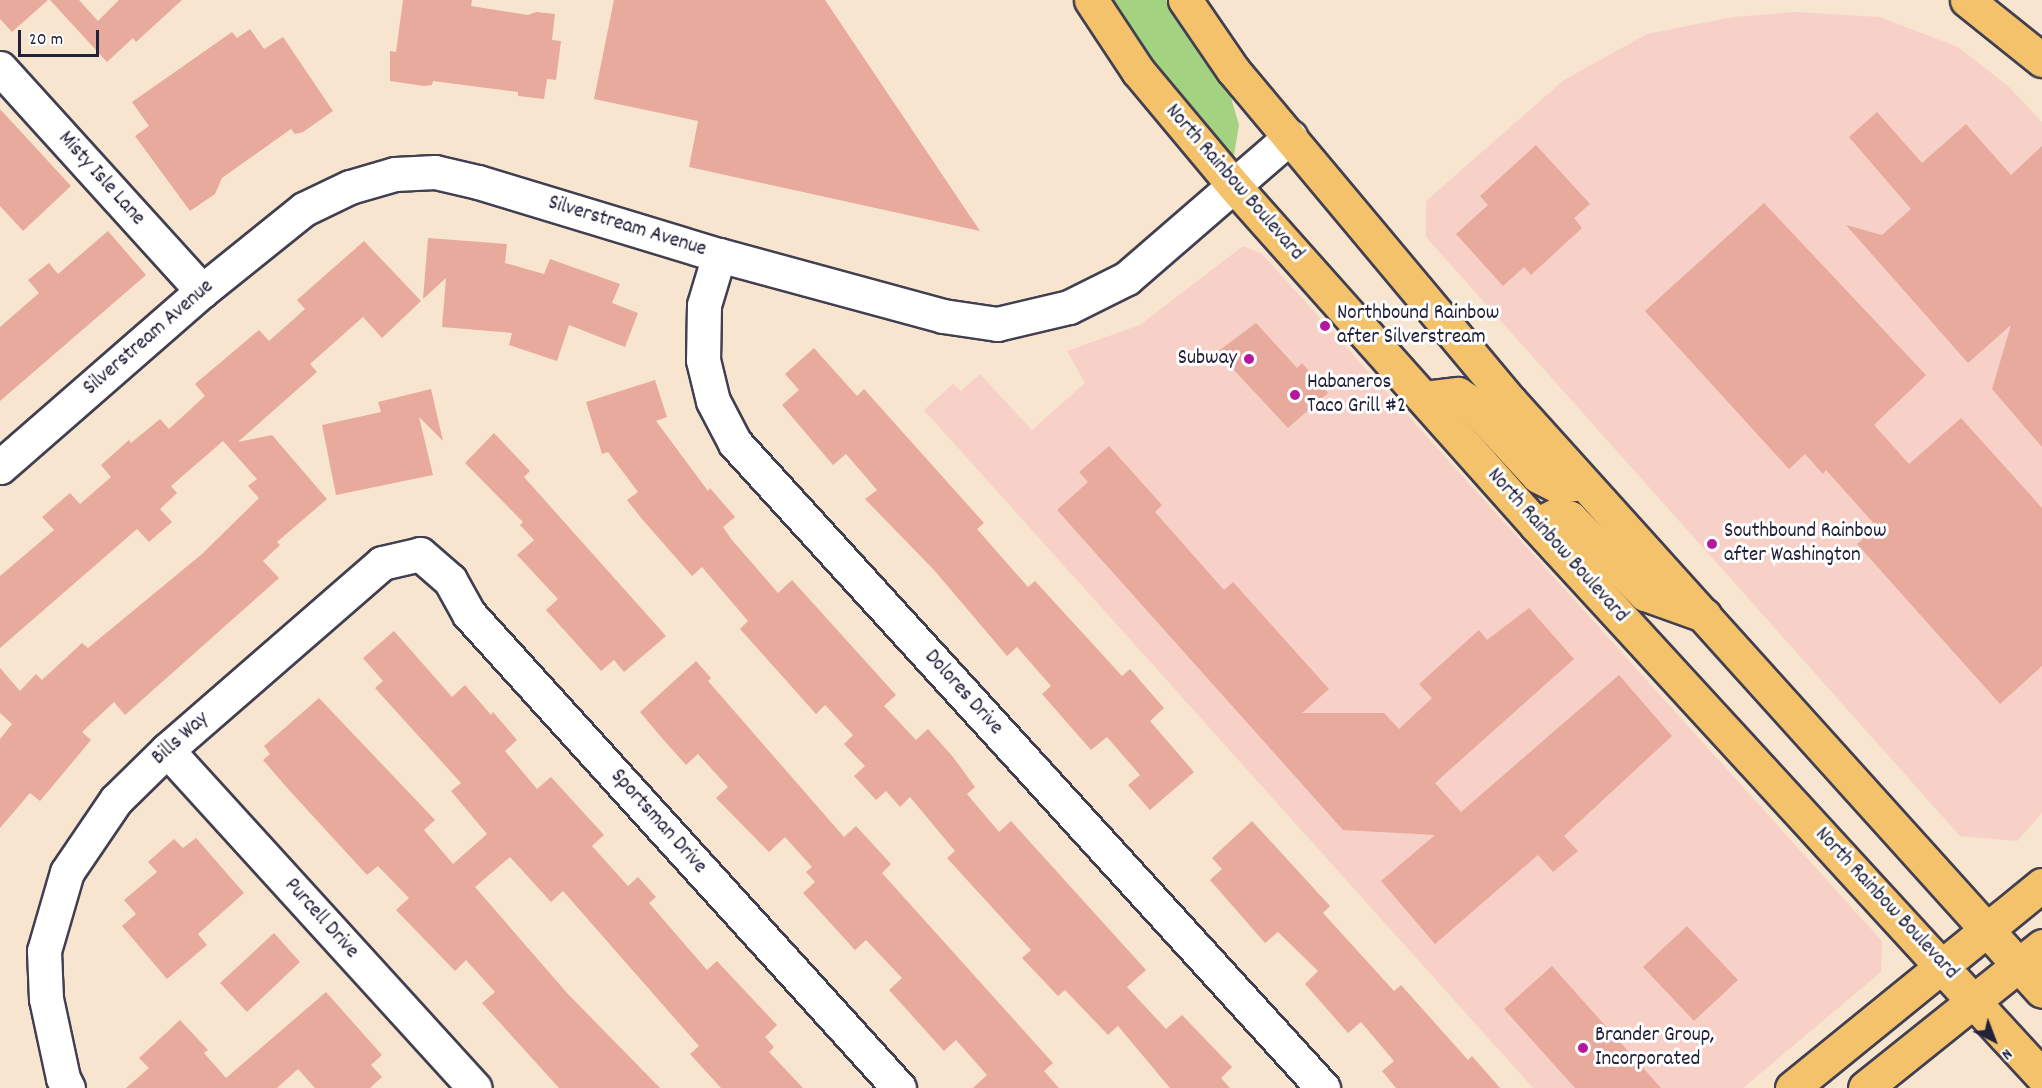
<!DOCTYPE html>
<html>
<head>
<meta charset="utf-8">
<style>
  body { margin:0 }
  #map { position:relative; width:2042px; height:1088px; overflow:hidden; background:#f7e5cf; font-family:Dekko,sans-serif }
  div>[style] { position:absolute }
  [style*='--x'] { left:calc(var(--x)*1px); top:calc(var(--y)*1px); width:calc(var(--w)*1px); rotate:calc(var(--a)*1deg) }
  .built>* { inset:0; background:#f7d1c7 }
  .green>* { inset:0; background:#a3d381 }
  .building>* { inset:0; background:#e9aa9e }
  .roads { filter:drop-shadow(2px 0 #423f51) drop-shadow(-2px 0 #423f51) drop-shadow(0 2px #423f51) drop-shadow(0 -2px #423f51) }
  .minor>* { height:33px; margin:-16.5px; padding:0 16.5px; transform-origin:16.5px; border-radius:16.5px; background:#fff }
  .major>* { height:33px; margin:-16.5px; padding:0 16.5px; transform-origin:16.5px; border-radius:16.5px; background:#f4c26a }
  .highway>* { height:33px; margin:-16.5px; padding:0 16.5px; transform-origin:16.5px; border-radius:16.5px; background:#f4c26a }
  .dots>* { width:16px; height:16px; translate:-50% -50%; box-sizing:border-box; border:3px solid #fff; border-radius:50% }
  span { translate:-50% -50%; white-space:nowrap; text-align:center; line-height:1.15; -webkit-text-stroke:6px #fff; paint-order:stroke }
  .street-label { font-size:21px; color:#22223b }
  .poi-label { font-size:21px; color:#22223b }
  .left { translate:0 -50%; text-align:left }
  .right { translate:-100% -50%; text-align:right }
  .north { position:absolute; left:1964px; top:1010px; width:60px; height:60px; -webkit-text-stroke:4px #fff; paint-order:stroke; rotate:138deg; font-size:16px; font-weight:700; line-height:24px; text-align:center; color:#22223b }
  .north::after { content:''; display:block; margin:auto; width:21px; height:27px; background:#22223b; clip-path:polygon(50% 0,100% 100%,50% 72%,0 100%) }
  .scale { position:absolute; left:18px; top:30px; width:81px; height:27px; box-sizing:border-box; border:3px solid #22223b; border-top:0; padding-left:8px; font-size:18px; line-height:21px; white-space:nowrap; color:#22223b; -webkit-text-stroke:4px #fff; paint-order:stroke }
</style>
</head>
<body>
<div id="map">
  <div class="built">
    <div style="clip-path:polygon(1795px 12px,1880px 17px,1958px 47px,2008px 86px,2042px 122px,2042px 813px,2017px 841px,1960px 836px,1426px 237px,1426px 201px,1564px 80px,1647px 34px,1733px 17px)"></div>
    <div style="clip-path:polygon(1243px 246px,1262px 254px,1882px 941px,1881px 972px,1743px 1088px,1533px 1088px,924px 410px,953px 384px,961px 391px,980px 374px,1032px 430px,1085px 383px,1067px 351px,1140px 325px)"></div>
  </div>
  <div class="green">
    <div style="clip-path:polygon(1110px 0,1166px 0,1230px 94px,1239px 125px,1234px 155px,1229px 154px,1192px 112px)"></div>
  </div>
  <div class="building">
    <div style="clip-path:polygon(0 0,48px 0,12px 32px,0 19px)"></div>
    <div style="clip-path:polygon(50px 0,79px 0,98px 21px,119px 0,182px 0,136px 42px,133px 38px,107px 62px)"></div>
    <div style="clip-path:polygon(403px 0,472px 0,471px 6px,528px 15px,536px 12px,555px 14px,552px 40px,561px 41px,556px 80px,547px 79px,544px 99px,518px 96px,518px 92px,433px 81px,432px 85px,424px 86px,390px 81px,390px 51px,396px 52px)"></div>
    <div style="clip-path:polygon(614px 0,825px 0,980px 231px,689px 167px,698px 121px,594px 99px)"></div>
    <div style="clip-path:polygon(250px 29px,264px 49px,283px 37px,333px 111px,303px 132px,295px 134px,291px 129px,222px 178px,215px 194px,190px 211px,135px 136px,149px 126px,132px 102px,232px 32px,237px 38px)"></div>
    <div style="clip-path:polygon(0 109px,71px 186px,23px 231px,0 206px)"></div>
    <div style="clip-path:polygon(1877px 112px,1922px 163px,1966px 124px,2011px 175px,2042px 146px,2042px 447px,1992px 389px,2011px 325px,1968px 363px,1846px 225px,1882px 235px,1911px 209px,1849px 137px)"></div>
    <div style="clip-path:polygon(1536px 145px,1590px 204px,1574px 218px,1582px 228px,1531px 275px,1524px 267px,1503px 286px,1456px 234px,1488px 205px,1480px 196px)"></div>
    <div style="clip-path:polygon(1764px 203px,1926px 375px,1874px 425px,1909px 464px,1961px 418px,2042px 508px,2042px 666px,2000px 704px,1857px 544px,1877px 527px,1826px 470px,1823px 474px,1805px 454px,1789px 469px,1645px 311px)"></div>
    <div style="clip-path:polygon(108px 231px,146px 275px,0 401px,0 327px,39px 293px,28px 280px,49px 263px,58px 274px)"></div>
    <div style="clip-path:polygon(428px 238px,507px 244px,505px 263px,544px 274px,550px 259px,620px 284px,612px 303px,638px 313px,625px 347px,569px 325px,557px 361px,509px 345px,512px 333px,442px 327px,446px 278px,423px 299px)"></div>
    <div style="clip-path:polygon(364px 241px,421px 301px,382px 338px,363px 317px,310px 364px,317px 372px,238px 442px,272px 435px,327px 499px,277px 542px,280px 545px,263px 561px,279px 578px,125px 715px,114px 702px,82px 732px,91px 740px,40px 801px,30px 793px,0 828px,0 739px,12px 724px,0 713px,0 668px,20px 691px,36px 674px,42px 680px,82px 643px,88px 648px,202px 554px,259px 498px,248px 486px,257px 479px,223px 441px,171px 486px,177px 493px,160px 509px,172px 522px,149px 542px,137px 529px,0 648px,0 576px,54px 530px,42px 517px,70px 493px,80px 504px,111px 477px,101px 465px,129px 440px,131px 443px,160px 419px,169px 429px,205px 396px,195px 384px,259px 330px,269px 341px,305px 309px,297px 300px)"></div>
    <div style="clip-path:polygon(1256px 323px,1297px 368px,1302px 363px,1328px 393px,1288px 428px,1217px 352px)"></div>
    <div style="clip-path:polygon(814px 348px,857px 396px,864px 389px,984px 523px,977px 529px,1028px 587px,1035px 581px,1122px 676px,1130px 669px,1164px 708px,1150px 721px,1194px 772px,1150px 810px,1128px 785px,1140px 775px,1107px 737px,1091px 750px,1042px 694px,1051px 686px,1017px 647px,1007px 656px,934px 570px,865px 499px,877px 490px,846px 454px,833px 465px,782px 405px,799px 390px,785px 374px)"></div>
    <div style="clip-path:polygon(655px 380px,667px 417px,656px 421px,708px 491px,710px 488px,735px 517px,723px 527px,732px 540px,778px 593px,792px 580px,896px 695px,884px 706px,916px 740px,928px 729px,953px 757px,975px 787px,967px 794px,999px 832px,1011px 821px,1146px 970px,1127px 987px,1166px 1029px,1182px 1015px,1232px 1067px,1221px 1078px,1230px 1088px,1170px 1088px,1118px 1026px,1108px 1035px,1065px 990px,1058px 996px,1022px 958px,1031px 950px,947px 858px,955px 851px,910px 797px,900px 807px,886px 791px,876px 800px,854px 776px,865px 766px,844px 744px,853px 735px,825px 705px,816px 714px,740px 629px,748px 621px,702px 567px,692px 576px,642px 519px,627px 500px,638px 492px,608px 452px,602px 454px,586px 402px)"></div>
    <div style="clip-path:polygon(431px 389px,443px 441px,419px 417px,433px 475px,336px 495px,322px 425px,381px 412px,378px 402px)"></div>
    <div style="clip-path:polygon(494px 433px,530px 471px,524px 477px,666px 636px,624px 672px,614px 660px,601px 671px,546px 610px,558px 599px,517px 555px,534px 540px,520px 525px,523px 522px,465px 463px)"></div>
    <div style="clip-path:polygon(1109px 446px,1162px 505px,1155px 512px,1224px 590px,1233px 582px,1329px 689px,1302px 713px,1384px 713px,1399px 729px,1432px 698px,1419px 684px,1479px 630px,1487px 640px,1529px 608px,1574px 659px,1435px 783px,1461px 812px,1619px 675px,1672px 736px,1564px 836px,1578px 851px,1553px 872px,1538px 855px,1435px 944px,1381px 881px,1435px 835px,1343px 830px,1057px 510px,1088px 482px,1079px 472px)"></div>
    <div style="clip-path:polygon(394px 631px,452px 697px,465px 685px,491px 715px,493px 712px,517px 740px,505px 751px,537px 789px,551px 777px,604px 835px,592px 846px,628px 886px,638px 877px,656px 897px,649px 903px,707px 970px,717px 961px,777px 1025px,765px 1037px,774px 1047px,769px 1052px,803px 1088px,721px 1088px,690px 1054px,699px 1046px,563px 891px,551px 902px,510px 857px,475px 887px,567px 993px,660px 1088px,559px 1088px,482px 1003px,495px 992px,466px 960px,455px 971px,396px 910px,409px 898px,378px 866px,367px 875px,289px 790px,263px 760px,270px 754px,264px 746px,319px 698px,435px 820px,424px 830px,453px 864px,487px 834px,451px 791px,461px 783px,375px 688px,383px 681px,363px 658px)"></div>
    <div style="clip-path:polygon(696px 661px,711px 678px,708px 681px,844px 837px,856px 826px,891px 864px,882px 873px,1053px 1063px,1044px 1071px,1059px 1088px,973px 1088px,987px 1075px,956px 1040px,944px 1051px,889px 990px,902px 978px,866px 940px,855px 950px,803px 893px,815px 882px,806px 872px,812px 867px,785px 837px,769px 852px,716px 798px,728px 787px,698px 754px,686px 765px,661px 737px,640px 712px)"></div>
    <div style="clip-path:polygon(1252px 821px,1330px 906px,1323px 913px,1394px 991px,1401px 985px,1468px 1060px,1472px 1056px,1500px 1088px,1396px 1088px,1382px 1071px,1394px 1061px,1361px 1022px,1348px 1033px,1305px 984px,1318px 971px,1278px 932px,1265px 943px,1210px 880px,1222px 869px,1212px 858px)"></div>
    <div style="clip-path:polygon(196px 838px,244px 893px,198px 934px,207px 945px,167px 979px,122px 926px,136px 914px,124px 900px,157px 872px,148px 862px,174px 839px,183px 848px)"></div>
    <div style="clip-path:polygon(1687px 926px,1738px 980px,1694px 1021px,1643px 967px)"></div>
    <div style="clip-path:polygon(274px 933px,300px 962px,247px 1012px,220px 983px)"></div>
    <div style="clip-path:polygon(1552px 966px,1661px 1088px,1575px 1088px,1504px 1009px)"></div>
    <div style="clip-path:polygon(326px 992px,382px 1055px,371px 1065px,382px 1077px,370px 1088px,315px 1088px,298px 1069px,277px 1088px,126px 1088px,149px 1068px,139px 1058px,180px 1020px,208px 1050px,204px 1053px,226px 1078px)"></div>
  </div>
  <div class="roads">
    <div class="minor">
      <div style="--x:0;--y:68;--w:301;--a:47.8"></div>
      <div style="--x:719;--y:255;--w:52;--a:106.7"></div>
      <div style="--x:704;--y:305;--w:55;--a:91"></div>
      <div style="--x:703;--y:360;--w:42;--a:76.3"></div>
      <div style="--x:713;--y:401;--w:47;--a:62.4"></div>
      <div style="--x:735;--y:443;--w:873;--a:47.65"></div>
      <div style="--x:0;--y:467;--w:268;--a:-41.1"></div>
      <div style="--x:202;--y:291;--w:131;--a:-38.8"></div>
      <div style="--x:304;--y:209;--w:51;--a:-25.6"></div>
      <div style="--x:350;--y:187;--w:47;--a:-16.1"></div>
      <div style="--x:395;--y:174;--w:40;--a:-2.9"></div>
      <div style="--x:435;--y:172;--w:44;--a:13.1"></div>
      <div style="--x:478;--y:182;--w:252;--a:16.9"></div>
      <div style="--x:719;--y:255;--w:232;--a:15.2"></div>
      <div style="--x:943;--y:316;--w:55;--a:8.4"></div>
      <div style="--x:997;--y:324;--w:74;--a:-13.3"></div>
      <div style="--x:1069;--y:307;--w:65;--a:-26.6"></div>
      <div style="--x:1127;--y:278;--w:216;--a:-40.9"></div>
      <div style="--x:167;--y:750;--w:457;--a:47.7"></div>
      <div style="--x:68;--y:1088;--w:11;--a:-117"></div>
      <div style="--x:63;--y:1078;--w:81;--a:-102.1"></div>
      <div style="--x:46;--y:999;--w:48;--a:-92.4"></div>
      <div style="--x:44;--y:951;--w:82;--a:-73.8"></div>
      <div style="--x:67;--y:872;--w:87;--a:-55.8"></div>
      <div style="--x:116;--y:800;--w:71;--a:-44.4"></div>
      <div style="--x:167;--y:750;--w:285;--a:-41"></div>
      <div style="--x:382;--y:563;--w:39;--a:-13"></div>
      <div style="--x:420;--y:554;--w:40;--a:41"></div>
      <div style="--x:450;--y:580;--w:39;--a:61"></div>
      <div style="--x:469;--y:614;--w:640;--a:47.79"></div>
    </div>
    <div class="major">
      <div style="--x:1091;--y:0;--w:85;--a:56.5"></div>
      <div style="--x:1138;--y:71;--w:151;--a:50.1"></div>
      <div style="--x:1235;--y:187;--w:453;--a:48.3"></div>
      <div style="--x:1536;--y:525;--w:748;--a:47.44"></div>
      <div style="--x:1185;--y:0;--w:85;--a:55.6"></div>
      <div style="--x:1233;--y:70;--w:432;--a:50.1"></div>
      <div style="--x:1510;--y:401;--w:794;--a:47.96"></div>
      <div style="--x:1424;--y:398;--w:34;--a:-7"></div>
      <div style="--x:1458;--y:394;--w:14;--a:34"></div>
      <div style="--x:1470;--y:402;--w:100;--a:47.4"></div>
      <div style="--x:1538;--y:476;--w:22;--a:27"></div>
      <div style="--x:1558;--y:486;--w:24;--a:-7"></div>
      <div style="--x:1536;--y:525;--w:25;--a:-27"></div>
      <div style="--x:1558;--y:514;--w:13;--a:18"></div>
      <div style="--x:1570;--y:518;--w:107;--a:45.4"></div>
      <div style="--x:1645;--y:594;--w:63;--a:19.6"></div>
      <div style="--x:1792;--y:1088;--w:322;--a:-39.1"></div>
      <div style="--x:1865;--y:1088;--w:227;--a:-38.7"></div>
    </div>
    <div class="highway">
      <div style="--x:1967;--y:0;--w:96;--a:38.7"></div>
    </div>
  </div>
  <div class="dots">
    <div style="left:1325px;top:326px;background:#b5179e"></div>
    <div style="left:1249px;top:359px;background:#b5179e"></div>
    <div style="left:1295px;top:395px;background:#b5179e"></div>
    <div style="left:1712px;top:544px;background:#b5179e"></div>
    <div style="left:1583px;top:1048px;background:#b5179e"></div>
  </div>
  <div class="street-label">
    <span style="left:101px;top:179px;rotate:48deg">Misty Isle Lane</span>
    <span style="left:1234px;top:183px;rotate:49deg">North Rainbow Boulevard</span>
    <span style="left:627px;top:227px;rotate:17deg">Silverstream Avenue</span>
    <span style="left:149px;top:338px;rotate:-41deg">Silverstream Avenue</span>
    <span style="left:1557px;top:546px;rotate:48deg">North Rainbow Boulevard</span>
    <span style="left:963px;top:693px;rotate:48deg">Dolores Drive</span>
    <span style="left:181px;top:739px;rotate:-42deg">Bills Way</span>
    <span style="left:658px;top:822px;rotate:48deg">Sportsman Drive</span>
    <span style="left:1886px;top:904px;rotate:47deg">North Rainbow Boulevard</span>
    <span style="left:321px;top:919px;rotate:48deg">Purcell Drive</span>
  </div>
  <div class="poi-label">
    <span class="left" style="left:1337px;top:326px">Northbound Rainbow<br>after Silverstream</span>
    <span class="right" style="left:1237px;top:359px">Subway</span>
    <span class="left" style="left:1307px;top:395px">Habaneros<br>Taco Grill #2</span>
    <span class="left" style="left:1724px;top:544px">Southbound Rainbow<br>after Washington</span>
    <span class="left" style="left:1595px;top:1048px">Brander Group,<br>Incorporated</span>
  </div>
  <div class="north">N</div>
  <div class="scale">20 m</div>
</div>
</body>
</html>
